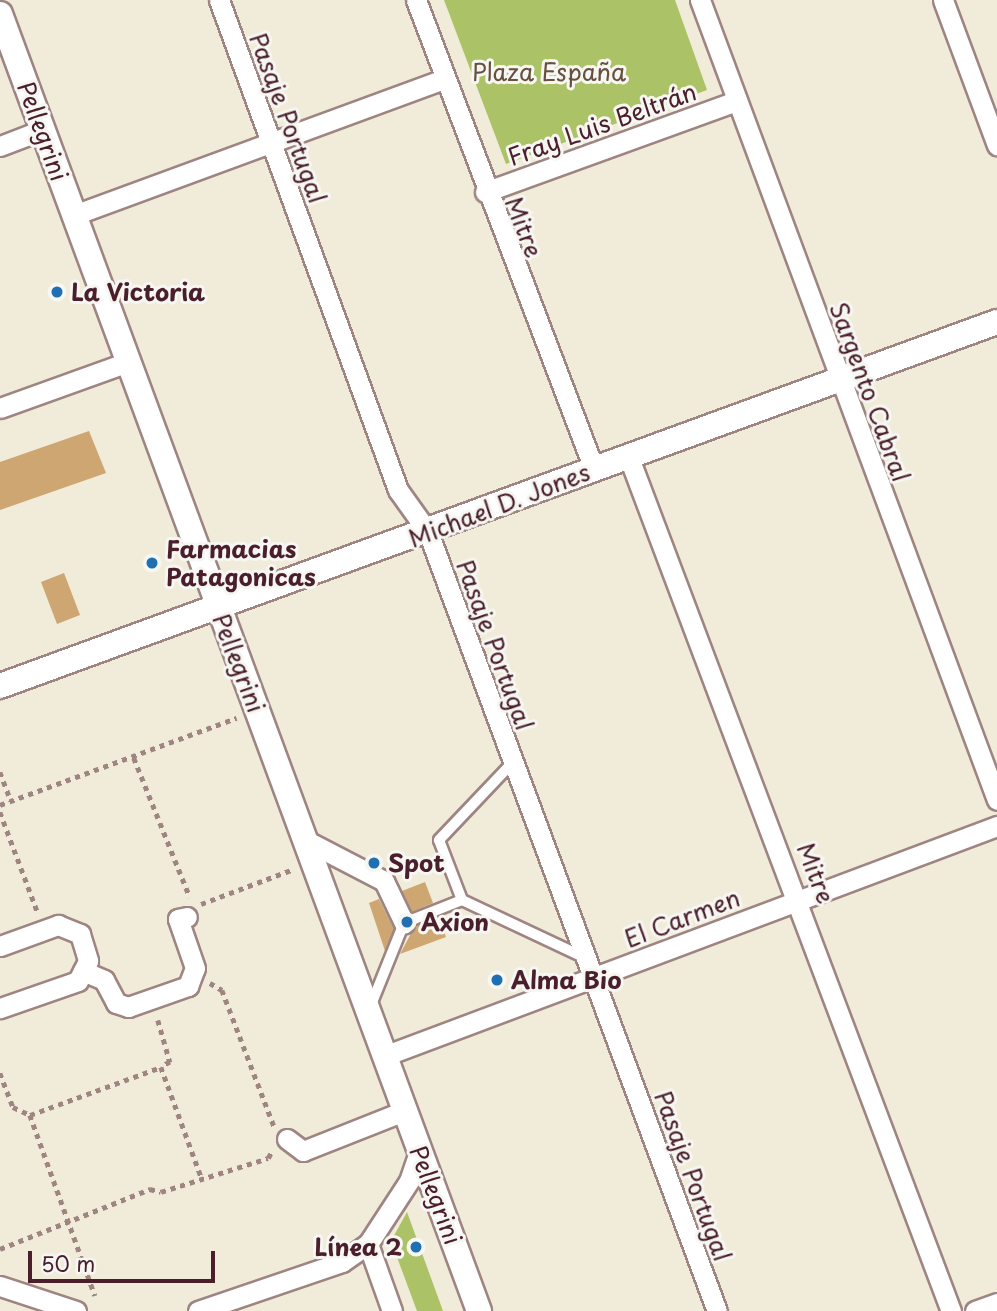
<!DOCTYPE html>
<html>
<head>
<meta charset="utf-8">
<style>
  body { margin:0 }
  #map { position:relative; width:997px; height:1311px; overflow:hidden; background:#f1ebd9; font-family:"Playpen Sans",sans-serif }
  div>[style] { position:absolute }
  [style*='--x'] { left:calc(var(--x)*1px); top:calc(var(--y)*1px); width:calc(var(--w)*1px); rotate:calc(var(--a)*1deg) }
  .green>* { inset:0; background:#acc267 }
  .building>* { inset:0; background:#cea672 }
  .path>* { height:4.5px; margin-top:-2.25px; transform-origin:0; background:repeating-linear-gradient(90deg,#9e8582 0 5px,transparent 0 10px) }
  .roads { filter:drop-shadow(2px 0 #9e8582) drop-shadow(-2px 0 #9e8582) drop-shadow(0 2px #9e8582) drop-shadow(0 -2px #9e8582) }
  .service>* { height:10px; margin:-5px; padding:0 5px; transform-origin:5px; border-radius:5px; background:#fff }
  .minor>* { height:19px; margin:-9.5px; padding:0 9.5px; transform-origin:9.5px; border-radius:9.5px; background:#fff }
  .tertiary>* { height:24px; margin:-12px; padding:0 12px; transform-origin:12px; border-radius:12px; background:#fff }
  .dots>* { width:19px; height:19px; translate:-50% -50%; box-sizing:border-box; border:4px solid #f6f6f2; border-radius:50% }
  span { translate:-50% -50%; white-space:nowrap; text-align:center; line-height:1.15; -webkit-text-stroke:6px #f6f6f2; paint-order:stroke }
  .park-label { font-size:24px; color:#67503d }
  .street-label { font-size:24px; color:#4a1f2b }
  .poi-label { font-size:24px; color:#4a1f2b; font-weight:700 }
  .left { translate:0 -50%; text-align:left }
  .right { translate:-100% -50%; text-align:right }
  .scale { position:absolute; left:28px; top:1251px; width:187px; height:32px; box-sizing:border-box; border:4px solid #4a1f2b; border-top:0; padding-left:9px; font-size:21px; line-height:24px; white-space:nowrap; color:#4a1f2b; -webkit-text-stroke:5px #f6f6f2; paint-order:stroke }
</style>
</head>
<body>
<div id="map">
  <div class="green">
    <div style="clip-path:polygon(444px 0,675px 0,707px 90px,506px 164px)"></div>
    <div style="clip-path:polygon(407px 1212px,443px 1311px,417px 1311px,391px 1241px)"></div>
  </div>
  <div class="building">
    <div style="clip-path:polygon(89px 431px,106px 473px,0 510px,0 462px)"></div>
    <div style="clip-path:polygon(64px 573px,80px 615px,57px 624px,41px 582px)"></div>
    <div style="clip-path:polygon(425px 882px,433px 903px,412px 912px,402px 891px)"></div>
    <div style="clip-path:polygon(379px 899px,394px 929px,385px 951px,369px 903px)"></div>
    <div style="clip-path:polygon(439px 917px,446px 937px,400px 954px,415px 926px)"></div>
  </div>
  <div class="path">
    <div style="--x:134;--y:758;--w:150;--a:68.1"></div>
    <div style="--x:0;--y:772;--w:31;--a:69"></div>
    <div style="--x:0;--y:805;--w:252;--a:-20.2"></div>
    <div style="--x:0;--y:812;--w:108;--a:69.4"></div>
    <div style="--x:201;--y:904;--w:96;--a:-20.7"></div>
    <div style="--x:210;--y:983;--w:14;--a:30"></div>
    <div style="--x:222;--y:990;--w:146;--a:69.1"></div>
    <div style="--x:158;--y:1020;--w:44;--a:74.1"></div>
    <div style="--x:170;--y:1062;--w:10;--a:151"></div>
    <div style="--x:161;--y:1067;--w:119;--a:69.9"></div>
    <div style="--x:0;--y:1073;--w:36;--a:69"></div>
    <div style="--x:13;--y:1107;--w:19;--a:25"></div>
    <div style="--x:30;--y:1115;--w:192;--a:70.2"></div>
    <div style="--x:30;--y:1115;--w:140;--a:-20.1"></div>
    <div style="--x:0;--y:1249;--w:162;--a:-21.8"></div>
    <div style="--x:150;--y:1189;--w:11;--a:15"></div>
    <div style="--x:161;--y:1192;--w:112;--a:-17.6"></div>
    <div style="--x:268;--y:1158;--w:8;--a:-60"></div>
  </div>
  <div class="roads">
    <div class="service">
      <div style="--x:462;--y:900;--w:64;--a:-111"></div>
      <div style="--x:439;--y:840;--w:106;--a:-46.5"></div>
      <div style="--x:371;--y:1005;--w:88;--a:-68.1"></div>
      <div style="--x:404;--y:923;--w:62;--a:-21.6"></div>
      <div style="--x:462;--y:900;--w:134;--a:25.2"></div>
    </div>
    <div class="minor">
      <div style="--x:219;--y:0;--w:522;--a:69.93"></div>
      <div style="--x:398;--y:490;--w:52;--a:54.5"></div>
      <div style="--x:428;--y:532;--w:831;--a:69.65"></div>
      <div style="--x:416;--y:0;--w:502;--a:69.22"></div>
      <div style="--x:700;--y:0;--w:853;--a:69.63"></div>
      <div style="--x:943;--y:0;--w:155;--a:69.6"></div>
      <div style="--x:0;--y:146;--w:45;--a:-20.9"></div>
      <div style="--x:485;--y:192;--w:268;--a:-19.9"></div>
      <div style="--x:74;--y:215;--w:393;--a:-20.2"></div>
      <div style="--x:0;--y:408;--w:136;--a:-19.8"></div>
      <div style="--x:628;--y:455;--w:915;--a:69.33"></div>
      <div style="--x:305;--y:840;--w:89;--a:27.4"></div>
      <div style="--x:384;--y:881;--w:47;--a:64.5"></div>
      <div style="--x:0;--y:946;--w:62;--a:-19.9"></div>
      <div style="--x:58;--y:925;--w:24;--a:22"></div>
      <div style="--x:80;--y:934;--w:28;--a:73"></div>
      <div style="--x:88;--y:961;--w:22;--a:117"></div>
      <div style="--x:78;--y:981;--w:83;--a:160.9"></div>
      <div style="--x:83;--y:971;--w:23;--a:23"></div>
      <div style="--x:104;--y:980;--w:26;--a:62"></div>
      <div style="--x:116;--y:1003;--w:13;--a:18"></div>
      <div style="--x:128;--y:1007;--w:64;--a:-19.3"></div>
      <div style="--x:188;--y:986;--w:19;--a:-69"></div>
      <div style="--x:195;--y:968;--w:52;--a:-109.1"></div>
      <div style="--x:178;--y:919;--w:9;--a:-13"></div>
      <div style="--x:384;--y:1056;--w:655;--a:-20.57"></div>
      <div style="--x:287;--y:1139;--w:20;--a:37"></div>
      <div style="--x:303;--y:1151;--w:109;--a:-21.6"></div>
      <div style="--x:368;--y:1244;--w:71;--a:70.3"></div>
      <div style="--x:0;--y:1286;--w:80;--a:18.2"></div>
      <div style="--x:198;--y:1311;--w:152;--a:-18.8"></div>
      <div style="--x:342;--y:1262;--w:32;--a:-35"></div>
      <div style="--x:368;--y:1244;--w:75;--a:-56.9"></div>
      <div style="--x:409;--y:1181;--w:34;--a:-71"></div>
      <div style="--x:975;--y:1311;--w:23;--a:-20"></div>
    </div>
    <div class="tertiary">
      <div style="--x:0;--y:14;--w:1383;--a:69.73"></div>
      <div style="--x:0;--y:686;--w:1061;--a:-20.06"></div>
    </div>
  </div>
  <div class="dots">
    <div style="left:57px;top:292px;background:#1f6fb2"></div>
    <div style="left:152px;top:563px;background:#1f6fb2"></div>
    <div style="left:374px;top:863px;background:#1f6fb2"></div>
    <div style="left:407px;top:922px;background:#1f6fb2"></div>
    <div style="left:497px;top:980px;background:#1f6fb2"></div>
    <div style="left:416px;top:1247px;background:#1f6fb2"></div>
  </div>
  <div class="park-label">
    <span style="left:549px;top:72px">Plaza España</span>
  </div>
  <div class="street-label">
    <span style="left:288px;top:118px;rotate:70deg">Pasaje Portugal</span>
    <span style="left:602px;top:124px;rotate:-20deg">Fray Luis Beltrán</span>
    <span style="left:43px;top:131px;rotate:70deg">Pellegrini</span>
    <span style="left:524px;top:227px;rotate:69deg">Mitre</span>
    <span style="left:870px;top:392px;rotate:70deg">Sargento Cabral</span>
    <span style="left:499px;top:505px;rotate:-21deg">Michael D. Jones</span>
    <span style="left:495px;top:645px;rotate:70deg">Pasaje Portugal</span>
    <span style="left:239px;top:663px;rotate:69deg">Pellegrini</span>
    <span style="left:816px;top:873px;rotate:69deg">Mitre</span>
    <span style="left:682px;top:918px;rotate:-21deg">El Carmen</span>
    <span style="left:693px;top:1176px;rotate:70deg">Pasaje Portugal</span>
    <span style="left:436px;top:1195px;rotate:69deg">Pellegrini</span>
  </div>
  <div class="poi-label">
    <span class="left" style="left:71px;top:292px">La Victoria</span>
    <span class="left" style="left:166px;top:563px">Farmacias<br>Patagonicas</span>
    <span class="left" style="left:388px;top:863px">Spot</span>
    <span class="left" style="left:421px;top:922px">Axion</span>
    <span class="left" style="left:511px;top:980px">Alma Bio</span>
    <span class="right" style="left:402px;top:1247px">Línea 2</span>
  </div>
  <div class="scale">50 m</div>
</div>
</body>
</html>
